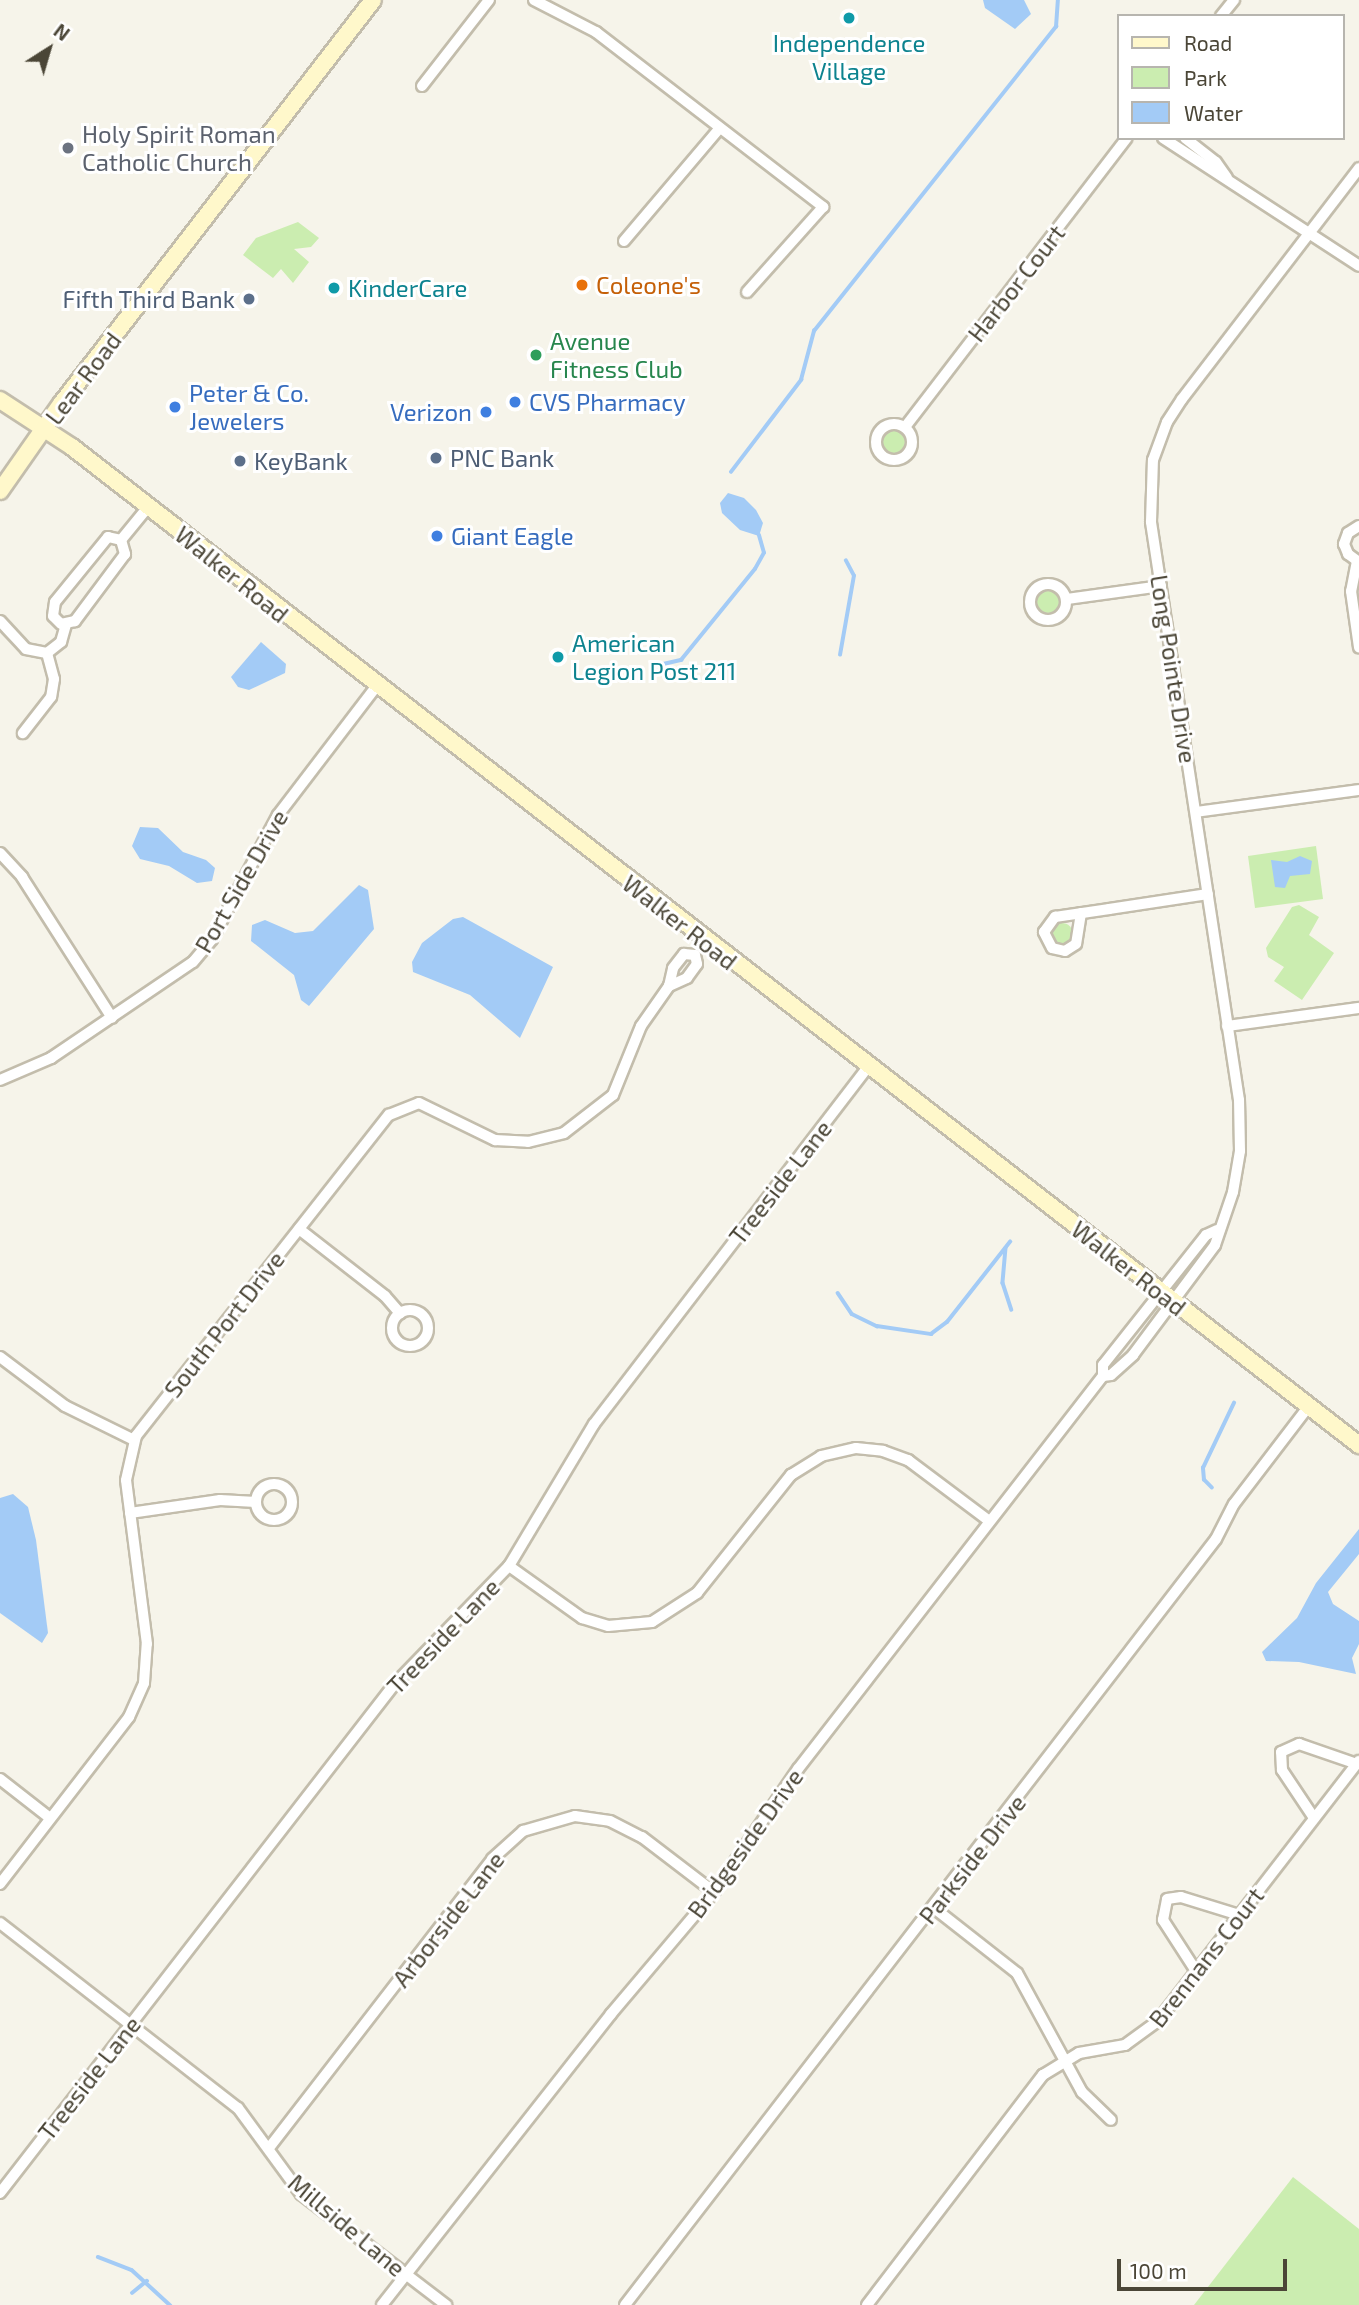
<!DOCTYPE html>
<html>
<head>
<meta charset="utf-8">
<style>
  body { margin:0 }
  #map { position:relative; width:1359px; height:2305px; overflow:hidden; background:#f6f4ea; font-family:"Exo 2",sans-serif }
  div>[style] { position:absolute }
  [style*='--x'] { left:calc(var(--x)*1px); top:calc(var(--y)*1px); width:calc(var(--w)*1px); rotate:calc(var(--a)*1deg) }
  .green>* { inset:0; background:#cbedb0 }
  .round { border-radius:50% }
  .water>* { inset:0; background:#a3cbf6 }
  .stream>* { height:3.5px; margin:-1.75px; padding:0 1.75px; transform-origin:1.75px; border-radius:1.75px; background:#a3cbf6 }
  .roads { filter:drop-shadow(2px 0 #c3bdac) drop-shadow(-2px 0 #c3bdac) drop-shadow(0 2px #c3bdac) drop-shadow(0 -2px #c3bdac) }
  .street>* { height:10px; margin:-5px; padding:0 5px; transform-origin:5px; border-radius:5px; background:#fff }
  .street>.ring { margin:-5px; padding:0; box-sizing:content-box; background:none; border:10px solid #fff; border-radius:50% }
  .secondary>* { height:16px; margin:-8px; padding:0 8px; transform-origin:8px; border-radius:8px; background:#fff8cb }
  .dots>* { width:19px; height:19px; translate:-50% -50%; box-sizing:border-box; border:4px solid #fff; border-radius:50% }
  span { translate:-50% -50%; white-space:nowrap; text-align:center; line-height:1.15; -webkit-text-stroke:6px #fff; paint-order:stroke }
  .culture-label { font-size:24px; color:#0d838f }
  .left { translate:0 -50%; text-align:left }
  .worship-label { font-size:24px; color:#5b616d }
  .street-label { font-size:24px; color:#4b4637 }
  .food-label { font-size:24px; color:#c56008 }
  .service-label { font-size:24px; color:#4e5e75 }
  .right { translate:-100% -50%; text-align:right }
  .leisure-label { font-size:24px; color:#27864d }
  .shop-label { font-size:24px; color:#366cbe }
  .legend { position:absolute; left:1117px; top:14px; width:228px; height:126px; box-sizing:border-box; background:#fff; border:2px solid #b7b5af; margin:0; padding:9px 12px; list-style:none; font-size:21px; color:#4b4637 }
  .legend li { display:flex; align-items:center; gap:14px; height:35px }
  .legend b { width:35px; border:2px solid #b7b5af }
  .north { position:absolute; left:14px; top:14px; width:70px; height:70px; -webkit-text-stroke:5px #fff; paint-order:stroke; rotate:37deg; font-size:19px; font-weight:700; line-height:28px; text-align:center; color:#4b4637 }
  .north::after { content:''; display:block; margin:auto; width:24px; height:32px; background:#4b4637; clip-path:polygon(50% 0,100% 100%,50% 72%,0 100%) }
  .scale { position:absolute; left:1117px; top:2259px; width:170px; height:32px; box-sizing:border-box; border:4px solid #4b4637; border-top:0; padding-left:9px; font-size:21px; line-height:24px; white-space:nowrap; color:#4b4637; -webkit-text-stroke:5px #fff; paint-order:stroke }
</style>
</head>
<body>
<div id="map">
  <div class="green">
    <div style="clip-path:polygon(298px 222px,319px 238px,311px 247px,294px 249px,309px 262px,293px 283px,281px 269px,273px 278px,243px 255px,256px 238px)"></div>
    <div class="round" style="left:881px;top:430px;width:24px;height:24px"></div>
    <div class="round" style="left:1037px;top:591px;width:22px;height:22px"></div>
    <div style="clip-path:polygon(1316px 846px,1323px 899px,1255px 908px,1248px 856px)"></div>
    <div style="clip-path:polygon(1299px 905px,1319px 917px,1309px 935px,1334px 953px,1302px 1000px,1274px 981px,1284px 967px,1268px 957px,1266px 948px,1292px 907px)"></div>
    <div class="round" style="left:1051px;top:923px;width:22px;height:22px"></div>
    <div style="clip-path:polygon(1293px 2177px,1359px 2229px,1359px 2305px,1194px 2305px)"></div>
  </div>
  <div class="water">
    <div style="clip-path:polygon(983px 0,1024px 0,1031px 14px,1015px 29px,985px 8px)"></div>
    <div style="clip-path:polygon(728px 493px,744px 498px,756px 510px,763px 523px,759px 536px,740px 530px,722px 513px,720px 503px)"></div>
    <div style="clip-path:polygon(261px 642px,286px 664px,285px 673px,249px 690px,238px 687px,231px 677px)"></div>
    <div style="clip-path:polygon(140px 827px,158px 828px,183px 852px,206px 860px,215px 868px,212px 881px,197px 883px,169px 866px,140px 859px,132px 846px)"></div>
    <div style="clip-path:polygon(1300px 856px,1312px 861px,1310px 874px,1290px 876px,1285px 888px,1275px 887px,1271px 860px,1287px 862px)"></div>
    <div style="clip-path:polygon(359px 885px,368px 890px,374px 929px,309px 1006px,301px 1000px,294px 975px,251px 941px,252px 925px,265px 920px,295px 933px,313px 931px)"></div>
    <div style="clip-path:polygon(463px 917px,553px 967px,520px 1038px,470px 995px,413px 972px,412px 962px,422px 943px,453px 919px)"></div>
    <div style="clip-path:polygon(13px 1494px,28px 1507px,36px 1540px,48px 1633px,42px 1643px,0 1613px,0 1498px)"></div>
    <div style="clip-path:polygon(1359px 1529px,1359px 1554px,1328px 1592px,1333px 1604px,1359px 1621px,1359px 1644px,1352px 1658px,1356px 1674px,1299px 1662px,1266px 1661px,1262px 1652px,1297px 1618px,1316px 1583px)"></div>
  </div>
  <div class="stream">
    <div style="--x:731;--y:472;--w:116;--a:-52.7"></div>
    <div style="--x:801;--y:380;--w:51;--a:-75.1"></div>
    <div style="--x:814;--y:331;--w:389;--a:-51.5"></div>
    <div style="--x:1056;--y:27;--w:27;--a:-86"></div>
    <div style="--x:840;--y:655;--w:80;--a:-80"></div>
    <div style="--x:854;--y:576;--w:17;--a:-118"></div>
    <div style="--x:659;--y:665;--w:23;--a:-13"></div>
    <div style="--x:681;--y:660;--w:117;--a:-50.9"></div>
    <div style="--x:755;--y:569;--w:18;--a:-61"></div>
    <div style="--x:764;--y:553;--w:18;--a:-106"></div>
    <div style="--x:1006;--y:1248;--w:35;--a:95"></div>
    <div style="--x:1003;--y:1283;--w:28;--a:72"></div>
    <div style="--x:838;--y:1293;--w:25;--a:56"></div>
    <div style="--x:852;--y:1314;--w:28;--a:26"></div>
    <div style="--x:877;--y:1326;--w:55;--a:8.4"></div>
    <div style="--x:931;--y:1334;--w:20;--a:-37"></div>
    <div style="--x:947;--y:1322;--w:102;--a:-51.8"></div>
    <div style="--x:1212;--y:1488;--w:11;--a:-135"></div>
    <div style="--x:1204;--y:1480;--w:12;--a:-95"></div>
    <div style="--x:1203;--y:1468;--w:72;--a:-64.5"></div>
    <div style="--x:98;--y:2257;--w:36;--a:21"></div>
    <div style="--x:132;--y:2270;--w:52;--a:42.6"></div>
    <div style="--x:132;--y:2293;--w:19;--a:-39"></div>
  </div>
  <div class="roads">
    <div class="street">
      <div style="--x:534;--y:0;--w:70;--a:27.3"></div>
      <div style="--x:596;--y:32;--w:287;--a:37.6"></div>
      <div style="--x:823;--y:207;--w:114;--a:131.8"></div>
      <div style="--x:1221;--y:16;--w:21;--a:-51"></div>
      <div style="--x:422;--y:86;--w:109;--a:-52.1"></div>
      <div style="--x:1163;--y:138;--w:234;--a:33.1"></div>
      <div style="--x:1185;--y:138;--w:39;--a:38"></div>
      <div style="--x:1216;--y:162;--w:19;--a:55"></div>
      <div style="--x:624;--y:241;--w:148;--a:-49.7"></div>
      <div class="ring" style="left:876px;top:424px;width:26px;height:26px"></div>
      <div style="--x:905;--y:427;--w:364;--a:-52.5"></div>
      <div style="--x:1359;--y:526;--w:13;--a:148"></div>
      <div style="--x:1348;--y:533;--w:12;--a:110"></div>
      <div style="--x:1344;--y:544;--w:11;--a:68"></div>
      <div style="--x:1348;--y:554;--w:14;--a:36"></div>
      <div style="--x:108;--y:537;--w:13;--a:13"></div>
      <div style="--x:121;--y:540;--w:15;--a:74"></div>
      <div style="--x:125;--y:554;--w:84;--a:126.7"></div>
      <div style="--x:75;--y:621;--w:14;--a:168"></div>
      <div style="--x:61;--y:624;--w:11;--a:-135"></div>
      <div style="--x:53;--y:616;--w:14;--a:-82"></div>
      <div style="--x:55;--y:602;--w:84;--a:-50.8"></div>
      <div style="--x:121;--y:540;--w:43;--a:-50.7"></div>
      <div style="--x:1357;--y:561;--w:31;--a:101"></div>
      <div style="--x:1351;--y:591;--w:57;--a:81.9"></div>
      <div class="ring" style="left:1030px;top:584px;width:26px;height:26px"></div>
      <div style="--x:1067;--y:599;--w:95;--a:-7.9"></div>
      <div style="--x:0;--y:621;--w:38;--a:47"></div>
      <div style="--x:26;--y:649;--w:21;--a:11"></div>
      <div style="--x:47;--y:653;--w:27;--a:75"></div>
      <div style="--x:54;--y:679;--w:18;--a:99"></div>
      <div style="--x:51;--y:697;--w:46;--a:127.9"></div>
      <div style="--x:47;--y:653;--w:18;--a:-38"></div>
      <div style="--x:61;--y:642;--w:18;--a:-74"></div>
      <div style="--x:1196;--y:812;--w:164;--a:-7.7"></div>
      <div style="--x:0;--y:853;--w:33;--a:47"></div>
      <div style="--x:22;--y:877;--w:167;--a:57.4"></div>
      <div style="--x:1081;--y:913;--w:31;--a:99"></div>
      <div style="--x:1076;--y:944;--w:13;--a:148"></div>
      <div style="--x:1065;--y:951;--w:13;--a:-167"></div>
      <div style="--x:1052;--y:948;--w:18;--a:-117"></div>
      <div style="--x:1044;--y:932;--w:19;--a:-54"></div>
      <div style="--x:1055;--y:917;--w:55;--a:-8.4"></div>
      <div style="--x:1109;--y:909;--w:100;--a:-8.6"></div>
      <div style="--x:684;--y:954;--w:11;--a:5"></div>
      <div style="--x:695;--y:955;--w:9;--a:77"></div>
      <div style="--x:697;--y:964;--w:17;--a:126"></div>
      <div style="--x:687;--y:978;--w:20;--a:156"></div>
      <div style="--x:669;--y:986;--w:18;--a:-77"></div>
      <div style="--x:673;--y:968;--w:18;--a:-52"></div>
      <div style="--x:1227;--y:1026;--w:133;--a:-7.8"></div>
      <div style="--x:0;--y:1080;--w:56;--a:-23.3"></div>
      <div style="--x:51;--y:1058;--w:171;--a:-34.1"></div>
      <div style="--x:193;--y:962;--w:30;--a:-50"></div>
      <div style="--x:212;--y:939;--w:140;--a:-62"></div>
      <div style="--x:278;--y:815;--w:161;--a:-52.6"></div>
      <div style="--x:299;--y:1229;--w:109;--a:37.9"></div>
      <div style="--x:385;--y:1296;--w:23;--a:49"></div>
      <div class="ring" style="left:392px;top:1310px;width:26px;height:26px"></div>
      <div style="--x:0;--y:1357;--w:81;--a:37"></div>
      <div style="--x:65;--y:1406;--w:77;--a:26.2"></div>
      <div style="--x:1103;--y:1376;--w:8;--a:-7"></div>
      <div style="--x:1111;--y:1375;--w:30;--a:-42"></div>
      <div style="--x:1133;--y:1355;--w:137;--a:-53.3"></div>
      <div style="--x:1215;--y:1245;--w:56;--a:-71.2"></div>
      <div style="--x:1233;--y:1192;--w:42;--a:-80.3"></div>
      <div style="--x:1240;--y:1151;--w:51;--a:-91.1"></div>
      <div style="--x:1239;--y:1100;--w:585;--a:-98.66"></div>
      <div style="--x:1151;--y:522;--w:62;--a:-88.2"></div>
      <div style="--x:1153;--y:460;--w:40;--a:-69.8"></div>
      <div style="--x:1167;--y:422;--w:27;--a:-57"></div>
      <div style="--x:1182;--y:399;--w:291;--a:-52.5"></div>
      <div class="ring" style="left:256px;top:1484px;width:26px;height:26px"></div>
      <div style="--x:130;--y:1513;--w:91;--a:-8.2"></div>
      <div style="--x:220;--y:1500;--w:36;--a:3"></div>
      <div style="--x:509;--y:1566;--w:90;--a:35.5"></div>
      <div style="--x:582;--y:1618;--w:27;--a:17"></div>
      <div style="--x:608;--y:1626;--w:44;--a:-5.2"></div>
      <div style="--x:652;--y:1622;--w:54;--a:-32.8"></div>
      <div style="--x:697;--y:1593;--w:151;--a:-51.5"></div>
      <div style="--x:791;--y:1475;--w:36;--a:-32"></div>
      <div style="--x:821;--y:1456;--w:36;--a:-13"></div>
      <div style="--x:856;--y:1448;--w:27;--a:6"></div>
      <div style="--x:883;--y:1451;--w:27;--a:20"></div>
      <div style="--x:908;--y:1460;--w:100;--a:36.9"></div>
      <div style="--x:0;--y:1779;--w:63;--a:38"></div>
      <div style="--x:1314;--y:1818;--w:58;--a:-123.7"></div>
      <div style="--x:1282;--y:1770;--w:18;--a:-93"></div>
      <div style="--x:1281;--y:1752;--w:20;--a:-24"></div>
      <div style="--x:1299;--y:1744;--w:61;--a:19"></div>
      <div style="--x:0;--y:1884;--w:211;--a:-52.3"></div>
      <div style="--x:129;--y:1717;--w:37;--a:-66"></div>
      <div style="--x:144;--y:1683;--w:39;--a:-86"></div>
      <div style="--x:147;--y:1644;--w:165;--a:-97.3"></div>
      <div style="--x:126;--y:1480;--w:45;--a:-77.2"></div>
      <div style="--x:136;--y:1436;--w:409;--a:-51.8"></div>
      <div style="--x:389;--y:1115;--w:32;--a:-22"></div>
      <div style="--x:419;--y:1103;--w:85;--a:26"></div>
      <div style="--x:495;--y:1140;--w:33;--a:3"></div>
      <div style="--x:528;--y:1142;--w:37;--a:-14"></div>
      <div style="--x:564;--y:1133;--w:62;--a:-37.8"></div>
      <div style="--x:613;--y:1095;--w:74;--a:-67.9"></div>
      <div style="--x:641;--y:1026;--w:49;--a:-55"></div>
      <div style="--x:934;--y:1908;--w:105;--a:38.1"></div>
      <div style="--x:1017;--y:1973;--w:136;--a:61.4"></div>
      <div style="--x:1082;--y:2092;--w:40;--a:44"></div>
      <div style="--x:0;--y:1923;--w:301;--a:37.9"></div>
      <div style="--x:238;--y:2108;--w:107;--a:53.8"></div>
      <div style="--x:301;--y:2194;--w:183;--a:37.4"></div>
      <div style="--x:1196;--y:1971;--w:61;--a:-122.9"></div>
      <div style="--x:1163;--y:1920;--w:21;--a:-79"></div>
      <div style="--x:1167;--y:1899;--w:14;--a:-8"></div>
      <div style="--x:1181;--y:1897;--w:61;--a:17.2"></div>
      <div style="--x:269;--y:2148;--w:365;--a:-52.3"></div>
      <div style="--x:492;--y:1859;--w:42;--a:-42.1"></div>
      <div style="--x:523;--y:1831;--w:54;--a:-16.1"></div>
      <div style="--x:575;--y:1816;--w:35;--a:8"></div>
      <div style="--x:610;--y:1821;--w:36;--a:27"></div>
      <div style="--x:642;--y:1837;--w:91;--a:37.4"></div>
      <div style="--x:0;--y:2193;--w:641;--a:-52.22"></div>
      <div style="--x:393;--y:1686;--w:167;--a:-46"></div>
      <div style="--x:509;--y:1566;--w:165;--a:-59.1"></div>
      <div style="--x:594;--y:1424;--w:450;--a:-52.5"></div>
      <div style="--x:382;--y:2305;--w:370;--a:-51.8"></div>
      <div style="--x:611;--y:2014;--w:160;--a:-49.8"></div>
      <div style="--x:714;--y:1892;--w:149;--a:-55.7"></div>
      <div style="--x:798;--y:1769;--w:497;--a:-52.2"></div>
      <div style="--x:1103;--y:1376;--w:11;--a:-90"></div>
      <div style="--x:1103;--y:1365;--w:166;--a:-51.6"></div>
      <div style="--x:1206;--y:1235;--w:12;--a:-24"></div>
      <div style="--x:625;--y:2305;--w:967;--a:-52.35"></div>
      <div style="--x:1216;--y:1539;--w:39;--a:-63"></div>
      <div style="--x:1234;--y:1504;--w:123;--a:-52.6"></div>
      <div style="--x:867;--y:2305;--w:290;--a:-52.6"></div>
      <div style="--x:1043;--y:2075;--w:42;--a:-31.4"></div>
      <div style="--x:1079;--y:2053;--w:47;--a:-9.9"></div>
      <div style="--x:1125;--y:2045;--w:39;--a:-36"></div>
      <div style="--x:1157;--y:2022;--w:330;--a:-52.3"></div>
    </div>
    <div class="secondary">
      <div style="--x:0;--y:400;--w:86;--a:33.1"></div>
      <div style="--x:72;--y:447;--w:1629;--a:37.79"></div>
      <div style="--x:0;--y:491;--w:106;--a:-55"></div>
      <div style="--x:61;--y:404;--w:510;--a:-52.32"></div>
    </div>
  </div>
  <div class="dots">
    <div style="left:849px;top:18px;background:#0f9aa8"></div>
    <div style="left:68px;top:148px;background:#6b7280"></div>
    <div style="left:582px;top:285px;background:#e8710a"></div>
    <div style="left:334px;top:288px;background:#0f9aa8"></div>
    <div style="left:249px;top:299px;background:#5c6f8a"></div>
    <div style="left:536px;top:355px;background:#2e9e5b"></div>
    <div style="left:515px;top:402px;background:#3f7fe0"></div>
    <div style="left:175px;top:407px;background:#3f7fe0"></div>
    <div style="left:486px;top:412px;background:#3f7fe0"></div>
    <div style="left:436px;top:458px;background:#5c6f8a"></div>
    <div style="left:240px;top:461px;background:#5c6f8a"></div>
    <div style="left:437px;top:536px;background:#3f7fe0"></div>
    <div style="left:558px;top:657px;background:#0f9aa8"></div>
  </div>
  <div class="culture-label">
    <span style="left:849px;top:57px">Independence<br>Village</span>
    <span class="left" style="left:348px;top:288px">KinderCare</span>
    <span class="left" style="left:572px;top:657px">American<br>Legion Post 211</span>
  </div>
  <div class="worship-label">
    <span class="left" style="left:82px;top:148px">Holy Spirit Roman<br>Catholic Church</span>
  </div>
  <div class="street-label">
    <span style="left:1016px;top:283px;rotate:-52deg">Harbor Court</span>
    <span style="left:83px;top:378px;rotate:-53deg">Lear Road</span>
    <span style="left:232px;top:574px;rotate:39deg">Walker Road</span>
    <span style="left:1174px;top:669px;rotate:81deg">Long Pointe Drive</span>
    <span style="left:241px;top:881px;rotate:-60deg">Port Side Drive</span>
    <span style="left:680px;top:922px;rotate:38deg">Walker Road</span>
    <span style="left:780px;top:1182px;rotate:-52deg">Treeside Lane</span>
    <span style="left:1129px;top:1268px;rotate:38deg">Walker Road</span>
    <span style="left:224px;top:1324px;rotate:-52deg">South Port Drive</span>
    <span style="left:443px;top:1636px;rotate:-46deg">Treeside Lane</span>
    <span style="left:745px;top:1843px;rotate:-54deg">Bridgeside Drive</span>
    <span style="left:972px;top:1859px;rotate:-52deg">Parkside Drive</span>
    <span style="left:448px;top:1919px;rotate:-52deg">Arborside Lane</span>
    <span style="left:1206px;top:1957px;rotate:-52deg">Brennans Court</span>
    <span style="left:89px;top:2078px;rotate:-52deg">Treeside Lane</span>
    <span style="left:347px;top:2225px;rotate:40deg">Millside Lane</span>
  </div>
  <div class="food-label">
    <span class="left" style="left:596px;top:285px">Coleone's</span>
  </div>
  <div class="service-label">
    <span class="right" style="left:235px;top:299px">Fifth Third Bank</span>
    <span class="left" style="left:450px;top:458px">PNC Bank</span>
    <span class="left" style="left:254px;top:461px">KeyBank</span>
  </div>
  <div class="leisure-label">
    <span class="left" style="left:550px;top:355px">Avenue<br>Fitness Club</span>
  </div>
  <div class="shop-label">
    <span class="left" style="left:189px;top:407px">Peter &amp; Co.<br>Jewelers</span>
    <span class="left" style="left:529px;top:402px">CVS Pharmacy</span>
    <span class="right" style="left:472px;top:412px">Verizon</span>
    <span class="left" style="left:451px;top:536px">Giant Eagle</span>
  </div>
  <ul class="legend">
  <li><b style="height:9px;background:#fff8cb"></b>Road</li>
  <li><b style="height:19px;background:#cbedb0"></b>Park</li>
  <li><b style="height:19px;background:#a3cbf6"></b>Water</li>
  </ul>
  <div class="north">N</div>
  <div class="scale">100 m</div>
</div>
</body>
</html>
